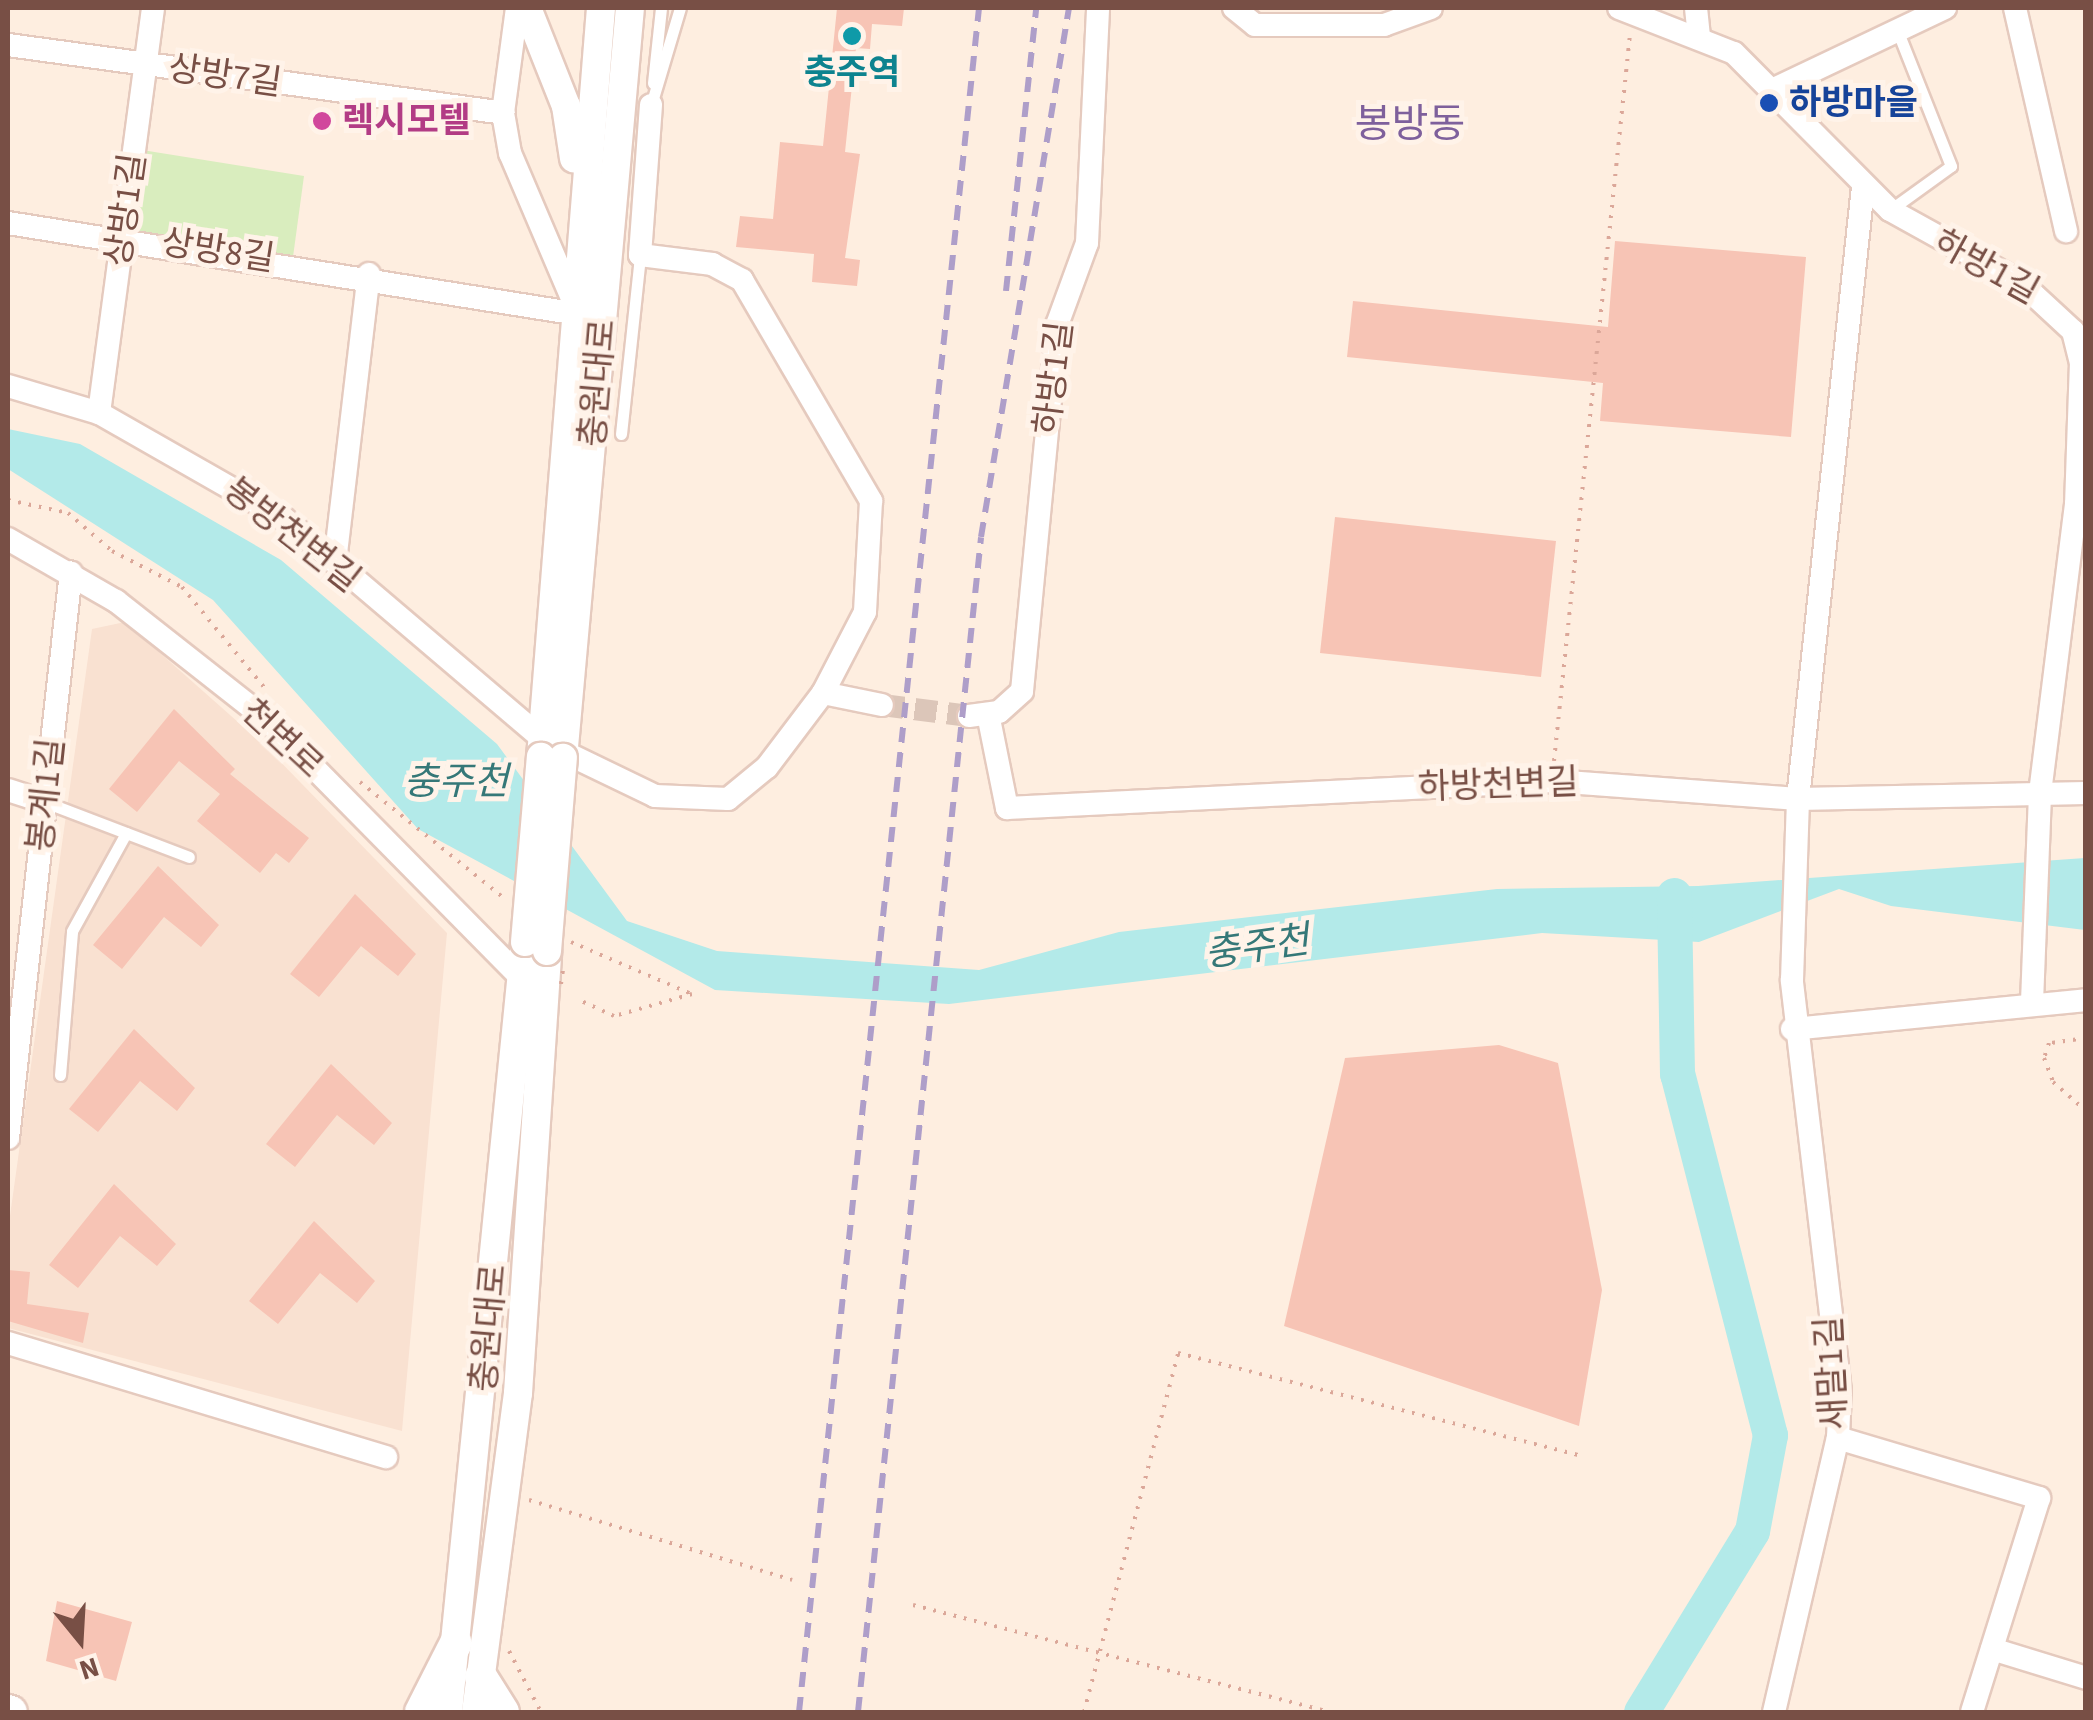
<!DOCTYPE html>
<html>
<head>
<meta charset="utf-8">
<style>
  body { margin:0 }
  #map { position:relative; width:2093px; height:1720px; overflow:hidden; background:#feeee0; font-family:"Source Sans 3","Noto Sans KR",sans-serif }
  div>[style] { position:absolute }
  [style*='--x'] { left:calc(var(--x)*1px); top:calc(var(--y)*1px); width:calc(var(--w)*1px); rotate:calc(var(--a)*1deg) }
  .residential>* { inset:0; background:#f9e1d1 }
  .green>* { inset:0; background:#d9edbe }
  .water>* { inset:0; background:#b3eae9 }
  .river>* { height:35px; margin:-17.5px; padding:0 17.5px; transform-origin:17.5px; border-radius:17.5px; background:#b3eae9 }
  .building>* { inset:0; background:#f7c4b5 }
  .minor-tunnel>* { height:22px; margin-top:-11px; transform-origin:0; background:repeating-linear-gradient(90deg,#dcc6b9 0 22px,transparent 0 33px) }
  .path>* { height:4px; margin-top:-2px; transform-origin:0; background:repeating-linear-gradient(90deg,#dba799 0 2.5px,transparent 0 10.5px) }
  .roads { filter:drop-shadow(2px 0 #e5cabe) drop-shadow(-2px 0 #e5cabe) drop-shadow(0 2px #e5cabe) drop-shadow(0 -2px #e5cabe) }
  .service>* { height:11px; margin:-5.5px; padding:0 5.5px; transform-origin:5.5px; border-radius:5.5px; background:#fff }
  .minor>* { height:22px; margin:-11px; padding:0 11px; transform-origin:11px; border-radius:11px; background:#fff }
  .tertiary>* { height:28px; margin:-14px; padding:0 14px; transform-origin:14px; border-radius:14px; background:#fff }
  .secondary>* { height:32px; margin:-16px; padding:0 16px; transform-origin:16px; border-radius:16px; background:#fff }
  .rail>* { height:6px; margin-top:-3px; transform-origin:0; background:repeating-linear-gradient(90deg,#ae9ec9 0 15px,transparent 0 25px) }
  .path-bridge>* { height:4px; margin-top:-2px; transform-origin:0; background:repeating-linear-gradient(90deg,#dba799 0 2.5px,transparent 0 10.5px) }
  .bridges { filter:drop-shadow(2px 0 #e5cabe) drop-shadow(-2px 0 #e5cabe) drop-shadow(0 2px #e5cabe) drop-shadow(0 -2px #e5cabe) }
  .tertiary-bridge>* { height:28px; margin:-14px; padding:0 14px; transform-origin:14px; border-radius:14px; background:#fff }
  .dots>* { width:28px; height:28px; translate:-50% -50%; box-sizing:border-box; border:5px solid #fff3e9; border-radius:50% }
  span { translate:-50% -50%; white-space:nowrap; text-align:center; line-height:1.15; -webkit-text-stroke:10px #fff3e9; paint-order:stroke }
  .culture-label { font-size:35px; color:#0d838f; font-weight:700 }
  .street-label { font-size:35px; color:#784f45 }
  .transit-label { font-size:35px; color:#164399; font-weight:700 }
  .left { translate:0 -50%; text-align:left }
  .hotel-label { font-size:35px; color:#b23c85; font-weight:700 }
  .water-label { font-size:38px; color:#357878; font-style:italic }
  .quarter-label { font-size:40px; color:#7e609c }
  .frame { position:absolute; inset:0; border:10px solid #784f45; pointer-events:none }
  .north { position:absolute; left:30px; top:1590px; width:100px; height:100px; -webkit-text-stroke:8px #fff3e9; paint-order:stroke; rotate:162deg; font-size:28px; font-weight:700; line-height:40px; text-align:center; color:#784f45 }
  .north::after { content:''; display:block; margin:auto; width:35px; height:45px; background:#784f45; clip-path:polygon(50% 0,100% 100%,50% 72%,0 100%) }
</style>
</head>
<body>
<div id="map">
  <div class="residential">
    <div style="clip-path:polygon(125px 622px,265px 746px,447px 933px,402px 1431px,8px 1328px,8px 1230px,92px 629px)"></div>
  </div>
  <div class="green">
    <div style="clip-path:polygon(142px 150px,304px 176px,293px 257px,131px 230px)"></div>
  </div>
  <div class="water">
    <div style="clip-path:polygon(8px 429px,80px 444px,281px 560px,497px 744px,627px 921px,717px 951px,979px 970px,1119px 932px,1497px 889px,1698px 886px,2085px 858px,2085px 930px,1891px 906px,1839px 889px,1699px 942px,1542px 933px,949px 1004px,715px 990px,418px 829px,213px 600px,8px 469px)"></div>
  </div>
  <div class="river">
    <div style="--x:1641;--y:1712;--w:212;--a:-58.5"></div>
    <div style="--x:1752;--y:1531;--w:98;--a:-79.4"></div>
    <div style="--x:1770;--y:1435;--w:373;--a:-104.4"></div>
    <div style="--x:1677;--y:1074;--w:179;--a:-91"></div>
  </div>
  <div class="building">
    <div style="clip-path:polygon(837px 8px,904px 8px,902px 26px,872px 24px,870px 49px,856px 48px,845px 152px,860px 154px,845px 258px,860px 260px,857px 286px,812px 282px,814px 254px,736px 247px,740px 216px,773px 219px,780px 142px,823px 146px)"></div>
    <div style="clip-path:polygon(1615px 241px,1806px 257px,1791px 437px,1600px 421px,1603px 383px,1347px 357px,1353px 301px,1608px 327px)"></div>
    <div style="clip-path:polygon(1335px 517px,1556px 541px,1541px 677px,1320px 653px)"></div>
    <div style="clip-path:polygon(174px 709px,235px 769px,230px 774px,309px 838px,289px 863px,276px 853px,260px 873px,197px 821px,220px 794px,179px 761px,137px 812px,109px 789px)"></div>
    <div style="clip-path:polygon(158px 866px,219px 925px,201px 947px,164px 917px,122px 969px,93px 945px)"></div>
    <div style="clip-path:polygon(355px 894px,416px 954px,398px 976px,361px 946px,319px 997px,290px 974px)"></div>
    <div style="clip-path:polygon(134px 1029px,195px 1088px,177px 1111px,140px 1081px,98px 1132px,69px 1109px)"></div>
    <div style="clip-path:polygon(1499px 1045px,1558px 1063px,1602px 1290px,1579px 1426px,1284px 1326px,1345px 1058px)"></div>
    <div style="clip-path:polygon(331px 1064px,392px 1123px,374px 1145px,337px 1115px,295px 1167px,266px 1144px)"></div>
    <div style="clip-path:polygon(114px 1184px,176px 1244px,157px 1266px,120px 1236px,78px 1288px,49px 1265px)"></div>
    <div style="clip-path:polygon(314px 1221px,375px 1281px,357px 1303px,320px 1273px,278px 1324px,249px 1301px)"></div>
    <div style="clip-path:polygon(8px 1270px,30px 1272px,27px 1304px,89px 1313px,83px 1343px,8px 1321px)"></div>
    <div style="clip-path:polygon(57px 1601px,132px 1622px,116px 1681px,46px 1661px)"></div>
  </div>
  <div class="minor-tunnel">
    <div style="--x:882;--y:705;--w:88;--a:7.2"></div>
  </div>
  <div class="path">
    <div style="--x:8;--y:500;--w:61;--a:12.2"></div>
    <div style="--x:68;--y:513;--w:58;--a:40.8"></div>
    <div style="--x:112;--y:551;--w:79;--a:27.2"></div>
    <div style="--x:182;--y:587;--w:136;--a:50.7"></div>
    <div style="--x:1554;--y:761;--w:731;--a:-84.03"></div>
    <div style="--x:360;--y:782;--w:186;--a:38.9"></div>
    <div style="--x:571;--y:942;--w:132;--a:23.3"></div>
    <div style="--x:692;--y:994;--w:81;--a:164.2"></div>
    <div style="--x:614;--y:1016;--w:41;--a:-155.3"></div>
    <div style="--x:2086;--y:1038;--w:37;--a:172"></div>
    <div style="--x:2049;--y:1043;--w:16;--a:108"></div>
    <div style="--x:2044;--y:1058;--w:26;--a:69"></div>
    <div style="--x:2053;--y:1082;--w:44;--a:41.3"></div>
    <div style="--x:529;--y:1500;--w:275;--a:16.9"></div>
    <div style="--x:913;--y:1605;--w:431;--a:14.4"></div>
    <div style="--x:509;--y:1651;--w:69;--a:62.3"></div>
    <div style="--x:1084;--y:1712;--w:371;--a:-75.3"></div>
    <div style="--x:1178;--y:1353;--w:417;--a:14.3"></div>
  </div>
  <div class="roads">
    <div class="service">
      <div style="--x:653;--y:83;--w:75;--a:-83.9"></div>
      <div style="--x:651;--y:105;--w:101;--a:-73.4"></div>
      <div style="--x:1890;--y:210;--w:75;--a:-35.8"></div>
      <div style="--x:1951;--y:166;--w:144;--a:-111.6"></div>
      <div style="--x:621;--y:434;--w:180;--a:-83.9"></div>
      <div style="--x:45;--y:802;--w:154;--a:20.9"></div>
      <div style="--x:60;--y:1075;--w:144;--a:-85.2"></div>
      <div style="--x:72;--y:931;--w:112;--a:-61.1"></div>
    </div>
    <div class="minor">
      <div style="--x:517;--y:8;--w:106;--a:97.6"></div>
      <div style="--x:503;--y:113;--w:41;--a:80.1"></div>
      <div style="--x:510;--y:153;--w:171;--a:66.9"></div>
      <div style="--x:1234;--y:8;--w:27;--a:39"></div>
      <div style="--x:1255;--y:25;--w:129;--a:0"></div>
      <div style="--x:1384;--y:25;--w:50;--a:-19.9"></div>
      <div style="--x:1619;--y:8;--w:123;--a:21.4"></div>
      <div style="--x:1734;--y:53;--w:221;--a:45.2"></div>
      <div style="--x:1890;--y:210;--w:149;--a:29"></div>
      <div style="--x:2020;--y:282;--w:72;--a:42.8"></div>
      <div style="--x:2073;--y:331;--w:32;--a:76"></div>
      <div style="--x:2081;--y:362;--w:142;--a:92"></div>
      <div style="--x:2076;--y:504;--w:292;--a:97.1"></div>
      <div style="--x:2040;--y:794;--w:211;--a:92.2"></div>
      <div style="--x:1696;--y:8;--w:27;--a:84"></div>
      <div style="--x:2015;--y:8;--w:229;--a:77.1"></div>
      <div style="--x:8;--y:45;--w:500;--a:7.8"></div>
      <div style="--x:1770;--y:91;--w:194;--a:-25.4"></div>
      <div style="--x:651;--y:105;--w:150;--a:94.2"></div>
      <div style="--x:640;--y:255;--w:73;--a:7.1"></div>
      <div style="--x:712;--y:264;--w:34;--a:28"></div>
      <div style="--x:742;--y:280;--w:256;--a:59.7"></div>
      <div style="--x:871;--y:501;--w:111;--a:93.1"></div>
      <div style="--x:865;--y:612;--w:91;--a:117.4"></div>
      <div style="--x:8;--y:223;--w:577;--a:9.07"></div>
      <div style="--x:8;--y:386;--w:95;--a:16.5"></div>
      <div style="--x:99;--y:413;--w:212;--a:29.7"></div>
      <div style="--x:283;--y:518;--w:341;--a:40.4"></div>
      <div style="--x:99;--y:413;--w:409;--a:-82.4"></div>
      <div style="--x:8;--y:539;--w:125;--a:29.9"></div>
      <div style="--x:116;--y:601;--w:191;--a:38.2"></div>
      <div style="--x:266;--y:719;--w:366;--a:45.4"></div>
      <div style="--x:335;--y:562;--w:290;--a:-83.3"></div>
      <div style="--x:988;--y:714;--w:96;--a:78.6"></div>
      <div style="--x:1007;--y:808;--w:547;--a:-2.83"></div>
      <div style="--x:1553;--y:781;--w:246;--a:4.2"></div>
      <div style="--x:1798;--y:799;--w:288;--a:-1.2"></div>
      <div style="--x:969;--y:716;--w:30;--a:-8"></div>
      <div style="--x:999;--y:712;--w:31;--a:-42"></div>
      <div style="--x:1022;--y:691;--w:368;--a:-84.5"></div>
      <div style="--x:1057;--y:325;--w:87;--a:-69.9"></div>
      <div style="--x:1087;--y:243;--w:235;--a:-87.3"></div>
      <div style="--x:564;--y:752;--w:101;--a:25.8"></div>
      <div style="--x:655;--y:796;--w:73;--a:2.4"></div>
      <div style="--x:728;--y:799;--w:50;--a:-39.4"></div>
      <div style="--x:767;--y:767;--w:93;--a:-52.9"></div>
      <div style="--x:823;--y:693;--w:60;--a:11.5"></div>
      <div style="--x:8;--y:790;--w:39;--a:18"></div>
      <div style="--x:1792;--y:1029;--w:295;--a:-5.6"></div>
      <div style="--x:8;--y:1138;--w:569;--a:-83.65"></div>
      <div style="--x:8;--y:1343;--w:395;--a:16.8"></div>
      <div style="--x:1838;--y:1438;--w:210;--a:16.6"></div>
      <div style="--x:2039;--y:1498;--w:224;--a:107.4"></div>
      <div style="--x:1992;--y:1649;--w:98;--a:17.1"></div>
      <div style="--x:1774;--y:1712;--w:281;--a:-76.9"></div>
      <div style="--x:1838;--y:1438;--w:47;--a:-87.6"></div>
      <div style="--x:1840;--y:1391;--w:414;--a:-96.7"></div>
      <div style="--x:1792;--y:980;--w:181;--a:-88.1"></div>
      <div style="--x:1798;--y:799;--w:615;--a:-83.94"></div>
    </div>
    <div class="tertiary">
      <div style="--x:527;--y:8;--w:105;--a:68.3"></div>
      <div style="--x:566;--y:106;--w:53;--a:81.3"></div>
      <div style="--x:541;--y:757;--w:751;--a:-85.42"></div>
      <div style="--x:563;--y:758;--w:753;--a:-84.9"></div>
      <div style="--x:448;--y:1712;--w:774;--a:-84.29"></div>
      <div style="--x:476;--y:1712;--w:322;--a:-82.5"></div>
      <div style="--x:518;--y:1393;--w:443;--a:-86.2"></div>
    </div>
    <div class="secondary">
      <div style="--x:481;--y:1677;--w:41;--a:57.8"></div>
      <div style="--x:8;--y:1711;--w:3;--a:18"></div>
      <div style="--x:421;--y:1712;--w:77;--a:-63.1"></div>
    </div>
  </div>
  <div class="rail">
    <div style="--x:1006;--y:291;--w:285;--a:-83.9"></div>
    <div style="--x:799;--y:1712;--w:1713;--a:-83.97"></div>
    <div style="--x:858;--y:1712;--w:1181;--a:-84.02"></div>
    <div style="--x:981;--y:537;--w:536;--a:-80.56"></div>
  </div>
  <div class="path-bridge">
    <div style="--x:561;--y:984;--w:15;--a:-82"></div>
  </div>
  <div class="bridges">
    <div class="tertiary-bridge">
      <div style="--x:525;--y:942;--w:186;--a:-85.1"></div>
      <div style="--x:547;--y:951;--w:194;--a:-85.3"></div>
    </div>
  </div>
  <div class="dots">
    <div style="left:852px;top:36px;background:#0f9aa8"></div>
    <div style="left:1769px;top:103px;background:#1a4fb4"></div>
    <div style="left:322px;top:121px;background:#d1479c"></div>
  </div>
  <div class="culture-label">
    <span style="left:852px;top:73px">충주역</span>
  </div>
  <div class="street-label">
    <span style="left:225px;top:76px;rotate:8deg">상방7길</span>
    <span style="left:126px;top:210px;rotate:-82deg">상방1길</span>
    <span style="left:218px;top:251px;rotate:9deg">상방8길</span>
    <span style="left:1986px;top:267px;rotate:29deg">하방1길</span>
    <span style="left:1054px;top:378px;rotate:-83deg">하방1길</span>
    <span style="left:598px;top:383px;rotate:-85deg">충원대로</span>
    <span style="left:292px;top:535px;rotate:38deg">봉방천변길</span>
    <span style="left:282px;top:739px;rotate:43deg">천변로</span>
    <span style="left:1498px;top:785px;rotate:-2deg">하방천변길</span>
    <span style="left:46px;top:795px;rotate:-84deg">봉계1길</span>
    <span style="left:489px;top:1328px;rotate:-85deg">충원대로</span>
    <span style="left:1832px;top:1373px;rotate:-93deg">새말1길</span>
  </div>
  <div class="transit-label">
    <span class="left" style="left:1789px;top:103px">하방마을</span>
  </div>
  <div class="hotel-label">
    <span class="left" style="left:342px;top:121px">렉시모텔</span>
  </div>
  <div class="water-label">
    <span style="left:456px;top:783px">충주천</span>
    <span style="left:1257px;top:948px;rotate:-8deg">충주천</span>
  </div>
  <div class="quarter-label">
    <span style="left:1410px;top:125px">봉방동</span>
  </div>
  <div class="frame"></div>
  <div class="north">N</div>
</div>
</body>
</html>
